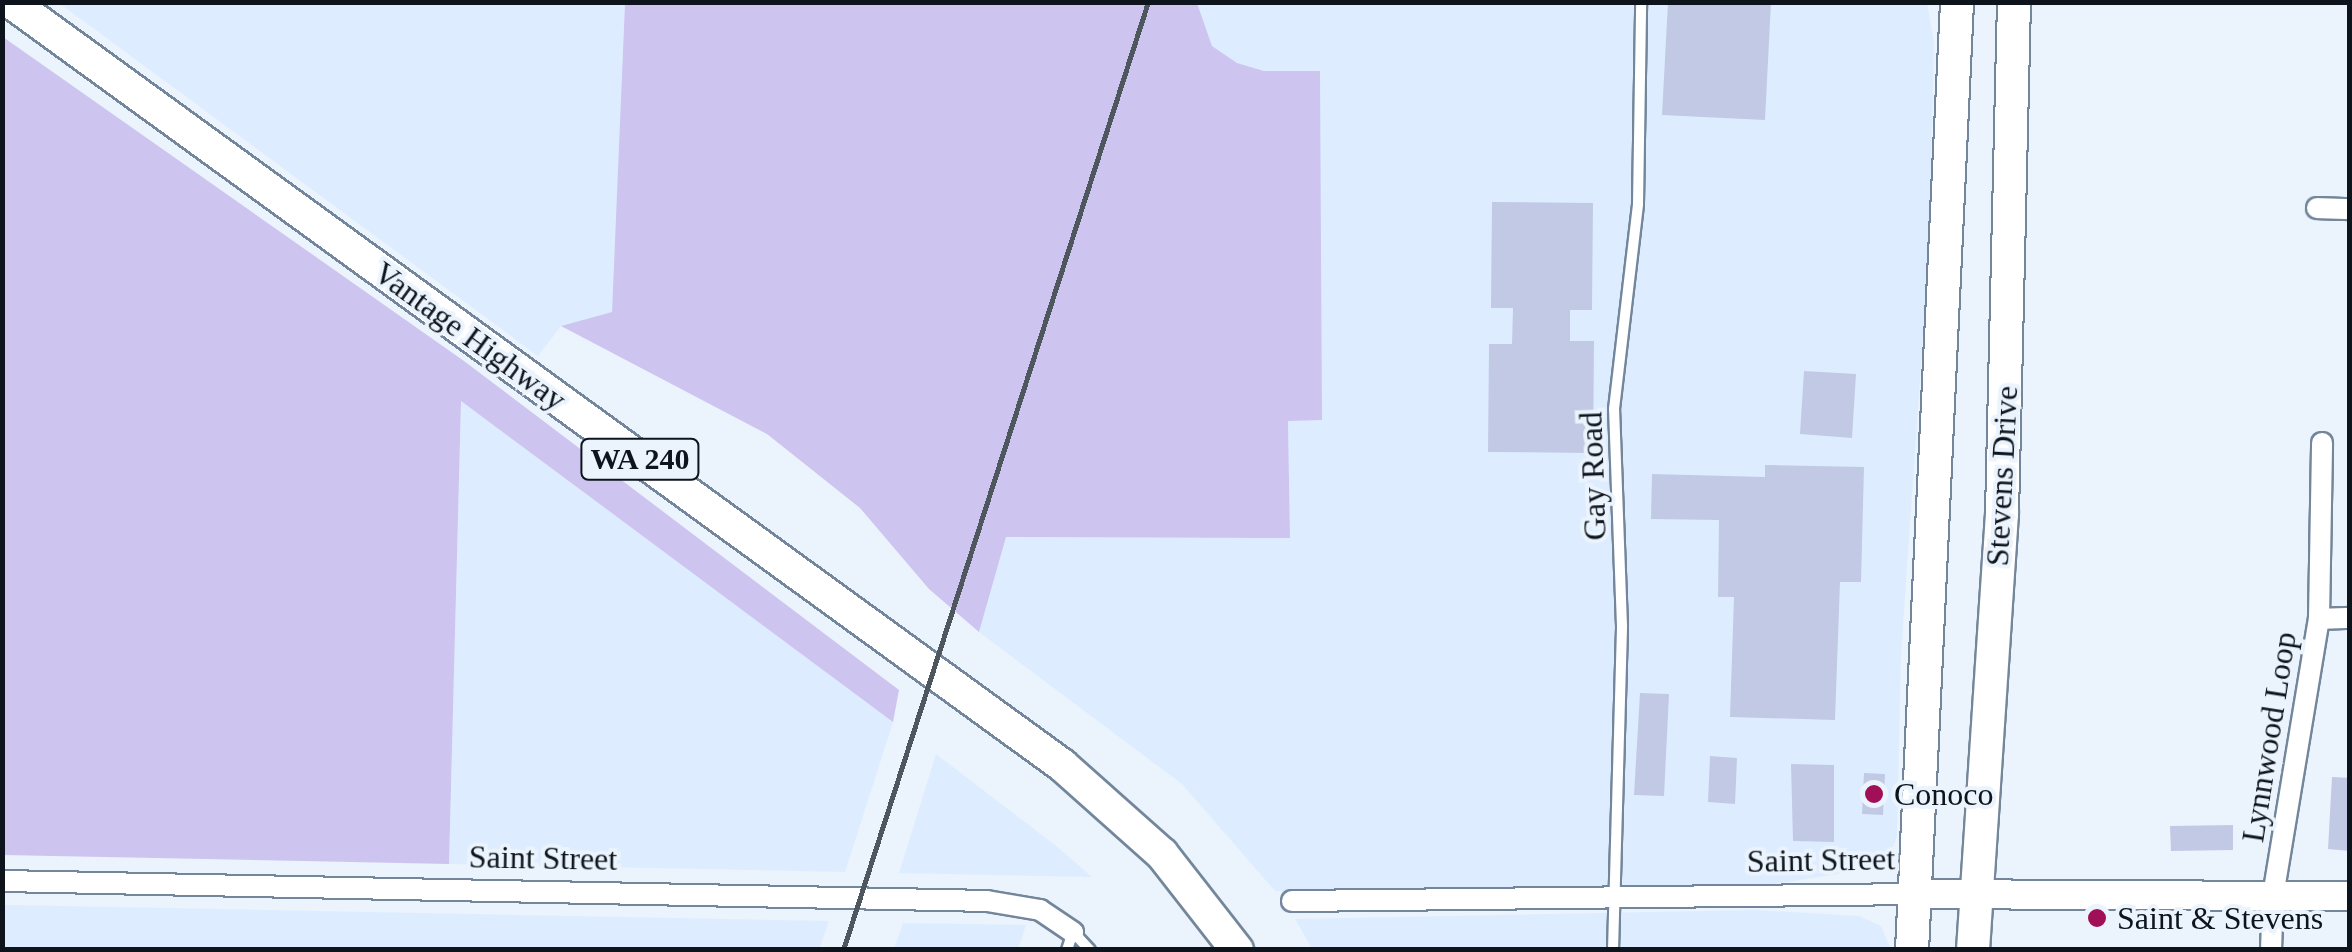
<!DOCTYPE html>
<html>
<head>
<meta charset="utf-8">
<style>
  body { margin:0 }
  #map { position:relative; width:2352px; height:952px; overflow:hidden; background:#ebf3fd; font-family:"Times New Roman",serif }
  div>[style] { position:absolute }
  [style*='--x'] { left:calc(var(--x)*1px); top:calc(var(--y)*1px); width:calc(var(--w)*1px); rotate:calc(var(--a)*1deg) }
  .built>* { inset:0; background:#ddedff }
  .green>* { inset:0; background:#cdc4f0 }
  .building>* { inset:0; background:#c2c9e5 }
  .roads { filter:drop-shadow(2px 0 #73869b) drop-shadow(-2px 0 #73869b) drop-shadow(0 2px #73869b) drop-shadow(0 -2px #73869b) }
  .lane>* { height:10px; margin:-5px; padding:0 5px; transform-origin:5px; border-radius:5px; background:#fff }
  .street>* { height:20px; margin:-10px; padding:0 10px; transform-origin:10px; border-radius:10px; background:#fff }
  .secondary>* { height:28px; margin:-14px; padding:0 14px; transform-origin:14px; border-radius:14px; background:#fff }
  .primary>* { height:32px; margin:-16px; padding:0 16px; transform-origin:16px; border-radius:16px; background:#fff }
  .rail>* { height:5px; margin:-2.5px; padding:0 2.5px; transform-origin:2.5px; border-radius:2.5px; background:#4e565e }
  .dots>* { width:28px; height:28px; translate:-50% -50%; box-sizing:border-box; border:5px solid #ebf3fd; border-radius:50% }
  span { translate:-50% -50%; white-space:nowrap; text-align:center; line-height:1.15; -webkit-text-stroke:8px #ebf3fd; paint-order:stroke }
  .shield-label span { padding:2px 8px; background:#ebf3fd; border:2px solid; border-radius:8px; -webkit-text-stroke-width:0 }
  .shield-label { font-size:30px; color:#0d141c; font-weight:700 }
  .street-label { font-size:32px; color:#0d141c }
  .poi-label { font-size:32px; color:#0d141c }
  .left { translate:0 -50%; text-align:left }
  .frame { position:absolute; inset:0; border:5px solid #0d141c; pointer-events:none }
</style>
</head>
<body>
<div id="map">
  <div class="built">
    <div style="clip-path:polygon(59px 3px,625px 3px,612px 312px,561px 326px,538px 356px)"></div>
    <div style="clip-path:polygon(1197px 3px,1927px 3px,1934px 42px,1929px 248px,1901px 655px,1897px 836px,1890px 855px,1874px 868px,1762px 886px,1275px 891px,1182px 784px,979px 632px,1005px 537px,1290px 538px,1288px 420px,1321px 420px,1319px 71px,1264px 71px,1237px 63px,1212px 46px)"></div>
    <div style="clip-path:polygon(461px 401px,893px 722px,845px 872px,449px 864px)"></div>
    <div style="clip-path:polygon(936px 754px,1055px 845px,1092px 877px,899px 873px)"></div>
    <div style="clip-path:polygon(3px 905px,11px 905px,829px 921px,819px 950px,3px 950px)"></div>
    <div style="clip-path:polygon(1755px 910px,1859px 916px,1881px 926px,1891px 949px,1312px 949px,1295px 919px)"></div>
    <div style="clip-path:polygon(903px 923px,1026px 925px,1018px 949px,894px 949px)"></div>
  </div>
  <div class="green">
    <div style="clip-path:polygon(625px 3px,1197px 3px,1212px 46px,1237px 63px,1264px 71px,1320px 71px,1322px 420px,1288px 421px,1290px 538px,1006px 537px,979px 632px,929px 589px,860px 508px,767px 434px,561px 326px,612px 312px)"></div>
    <div style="clip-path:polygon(3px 37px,464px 361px,899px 690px,893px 722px,461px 401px,449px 864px,3px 855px)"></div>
  </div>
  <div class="building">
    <div style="clip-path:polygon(1668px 2px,1771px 2px,1765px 120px,1662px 115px)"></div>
    <div style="clip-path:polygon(1492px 202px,1593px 203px,1592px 310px,1570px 310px,1570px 341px,1594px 341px,1593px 453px,1488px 452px,1489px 344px,1512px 344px,1513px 308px,1491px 308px)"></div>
    <div style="clip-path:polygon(1804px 371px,1856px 374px,1852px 438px,1800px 434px)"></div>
    <div style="clip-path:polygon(1765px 465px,1864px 467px,1861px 582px,1840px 582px,1835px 720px,1730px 717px,1734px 597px,1718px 597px,1719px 520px,1651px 519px,1652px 474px,1765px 477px)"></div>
    <div style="clip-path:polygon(1640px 693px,1669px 694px,1664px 796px,1634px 795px)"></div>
    <div style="clip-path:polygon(1710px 756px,1737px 758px,1735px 804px,1708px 802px)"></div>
    <div style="clip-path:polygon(1791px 764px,1834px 765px,1834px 842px,1793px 841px)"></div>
    <div style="clip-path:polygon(1864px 773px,1885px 774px,1883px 815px,1862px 814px)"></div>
    <div style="clip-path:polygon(2332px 777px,2350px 778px,2350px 851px,2328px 849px)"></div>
    <div style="clip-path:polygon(2233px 825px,2233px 850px,2171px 851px,2170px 826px)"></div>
  </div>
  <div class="roads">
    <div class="lane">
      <div style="--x:1067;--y:950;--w:19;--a:-72"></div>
      <div style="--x:1073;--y:932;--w:25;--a:47"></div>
      <div style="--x:1613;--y:950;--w:324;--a:-88.4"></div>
      <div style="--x:1622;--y:626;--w:217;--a:-92.1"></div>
      <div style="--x:1614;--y:409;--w:206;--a:-83.3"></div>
      <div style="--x:1638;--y:204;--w:202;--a:-89.1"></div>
    </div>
    <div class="street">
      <div style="--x:2317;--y:208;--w:33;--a:2"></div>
      <div style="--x:2319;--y:619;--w:31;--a:-2"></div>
      <div style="--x:2;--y:881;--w:985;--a:1.16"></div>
      <div style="--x:987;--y:901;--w:54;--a:9.6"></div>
      <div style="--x:1040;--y:910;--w:40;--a:34"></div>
      <div style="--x:1292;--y:901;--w:622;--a:-0.64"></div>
      <div style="--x:2271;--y:950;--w:54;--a:-87.9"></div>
      <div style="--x:2273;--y:896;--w:281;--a:-80.6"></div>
      <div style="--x:2319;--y:619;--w:176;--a:-89"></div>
    </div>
    <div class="secondary">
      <div style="--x:1914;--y:894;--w:436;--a:0.3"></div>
    </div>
    <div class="primary">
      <div style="--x:11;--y:2;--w:1299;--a:35.98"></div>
      <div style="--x:1062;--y:765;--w:134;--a:41.7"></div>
      <div style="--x:1162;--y:854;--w:122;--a:52"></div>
      <div style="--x:1912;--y:950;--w:949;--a:-87.28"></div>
      <div style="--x:1973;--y:950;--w:437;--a:-86.2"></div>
      <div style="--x:2002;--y:514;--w:512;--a:-88.66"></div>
    </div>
  </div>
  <div class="rail">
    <div style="--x:843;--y:950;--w:996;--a:-72.17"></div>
  </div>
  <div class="dots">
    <div style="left:1874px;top:794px;background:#a10f56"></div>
    <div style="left:2097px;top:918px;background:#a10f56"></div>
  </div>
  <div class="shield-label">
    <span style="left:640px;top:459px">WA 240</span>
  </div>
  <div class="street-label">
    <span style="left:470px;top:336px;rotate:36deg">Vantage Highway</span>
    <span style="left:1593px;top:476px;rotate:-92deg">Gay Road</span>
    <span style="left:2002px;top:476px;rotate:-87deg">Stevens Drive</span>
    <span style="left:2269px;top:737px;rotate:-81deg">Lynnwood Loop</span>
    <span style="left:543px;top:858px;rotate:1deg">Saint Street</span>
    <span style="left:1821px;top:860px;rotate:-1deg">Saint Street</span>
  </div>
  <div class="poi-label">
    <span class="left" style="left:1894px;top:794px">Conoco</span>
    <span class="left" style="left:2117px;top:918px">Saint &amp; Stevens</span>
  </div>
  <div class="frame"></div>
</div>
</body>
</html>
